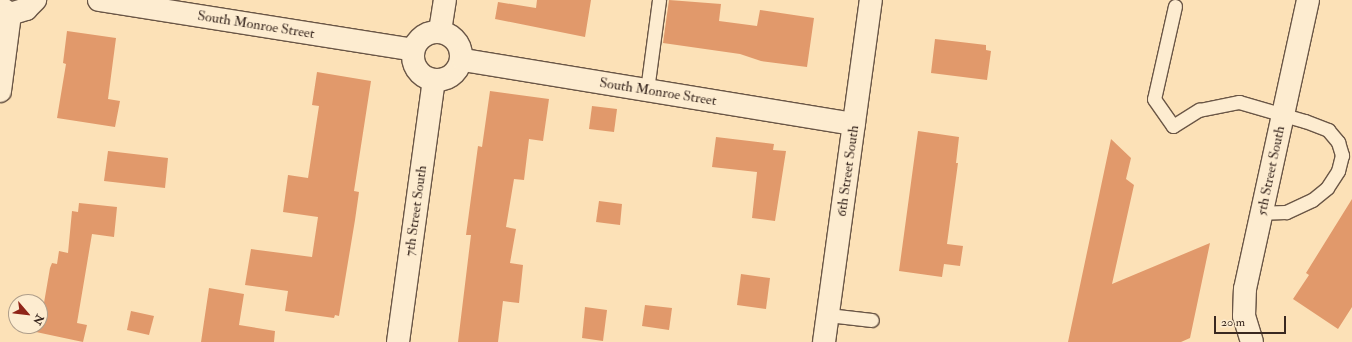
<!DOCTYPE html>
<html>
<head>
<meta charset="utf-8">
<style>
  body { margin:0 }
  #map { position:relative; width:1352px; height:342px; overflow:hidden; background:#fce1b7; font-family:"IM FELL Double Pica",serif }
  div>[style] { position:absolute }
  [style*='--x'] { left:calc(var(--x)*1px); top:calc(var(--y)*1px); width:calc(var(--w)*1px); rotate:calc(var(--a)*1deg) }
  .building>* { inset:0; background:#e1996b }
  .roads { filter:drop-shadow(1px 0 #6a5646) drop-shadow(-1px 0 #6a5646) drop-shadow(0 1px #6a5646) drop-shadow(0 -1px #6a5646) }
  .lane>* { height:13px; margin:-6.5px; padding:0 6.5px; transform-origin:6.5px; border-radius:6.5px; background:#fdecd0 }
  .street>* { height:22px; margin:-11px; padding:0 11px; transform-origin:11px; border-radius:11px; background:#fdecd0 }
  .street>.ring { margin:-11px; padding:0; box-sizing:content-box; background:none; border:22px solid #fdecd0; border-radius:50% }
  span { translate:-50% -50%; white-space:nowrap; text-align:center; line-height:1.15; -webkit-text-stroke:3px #fdecd0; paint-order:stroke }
  .street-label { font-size:14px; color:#392820 }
  .north { position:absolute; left:8px; top:294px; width:40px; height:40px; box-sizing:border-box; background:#fdecd0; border:1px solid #af9e8a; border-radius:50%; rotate:118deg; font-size:11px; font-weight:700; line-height:16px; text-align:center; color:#392820 }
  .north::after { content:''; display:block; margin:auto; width:14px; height:18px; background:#8f2418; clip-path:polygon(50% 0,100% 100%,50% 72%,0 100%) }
  .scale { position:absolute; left:1214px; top:316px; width:72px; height:18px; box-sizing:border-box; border:2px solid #392820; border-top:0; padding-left:5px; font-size:12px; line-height:14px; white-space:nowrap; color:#392820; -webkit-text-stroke:3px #fdecd0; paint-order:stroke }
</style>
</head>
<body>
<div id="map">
  <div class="building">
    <div style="clip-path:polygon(537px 0,591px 0,585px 37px,495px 19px,498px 2px,536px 8px)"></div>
    <div style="clip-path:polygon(669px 0,721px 4px,719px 21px,757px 26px,760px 10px,814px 18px,807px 67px,761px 61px,740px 54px,663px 43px)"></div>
    <div style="clip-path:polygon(67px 31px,116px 38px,108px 99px,120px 101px,115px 127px,57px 118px,66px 64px,63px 63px)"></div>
    <div style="clip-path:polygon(935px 39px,986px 45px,986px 50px,991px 51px,987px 80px,931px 73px)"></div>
    <div style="clip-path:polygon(317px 72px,371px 81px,354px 191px,359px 192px,355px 220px,339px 316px,335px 315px,334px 318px,285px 311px,288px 291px,245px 285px,251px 249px,312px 257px,318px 217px,283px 212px,288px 175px,308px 178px,319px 106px,312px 105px)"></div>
    <div style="clip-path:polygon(490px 91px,549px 99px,543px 141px,529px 139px,524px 180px,514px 179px,506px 227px,516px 229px,510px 263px,523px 265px,519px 303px,503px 301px,498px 342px,458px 342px,471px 235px,466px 235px,478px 146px,482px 147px)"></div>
    <div style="clip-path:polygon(592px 106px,617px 109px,614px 132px,589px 129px)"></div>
    <div style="clip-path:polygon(918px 131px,959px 137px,956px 163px,958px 163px,947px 244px,963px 246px,960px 266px,944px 264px,942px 277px,899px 271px)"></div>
    <div style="clip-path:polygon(716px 137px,774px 144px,773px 150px,786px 151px,775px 221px,752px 218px,757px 172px,712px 167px)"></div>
    <div style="clip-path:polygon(1111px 139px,1131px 158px,1126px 179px,1134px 185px,1112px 284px,1210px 243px,1190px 338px,1181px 342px,1068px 342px)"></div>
    <div style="clip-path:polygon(108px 151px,168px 158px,165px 188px,104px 181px)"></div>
    <div style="clip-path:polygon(1352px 199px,1352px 307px,1338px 329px,1293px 299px,1309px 275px,1306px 273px)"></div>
    <div style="clip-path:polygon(599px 201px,622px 204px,620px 225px,596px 222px)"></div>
    <div style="clip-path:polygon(79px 203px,117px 207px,114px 237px,92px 234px,77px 323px,87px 325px,83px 342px,36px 332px,40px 326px,50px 268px,52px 263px,57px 264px,59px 251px,68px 253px,72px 211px,78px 212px)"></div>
    <div style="clip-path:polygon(741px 274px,770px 278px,766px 309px,737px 305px)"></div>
    <div style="clip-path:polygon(209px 288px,244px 294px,239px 325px,275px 331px,274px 342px,201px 342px)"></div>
    <div style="clip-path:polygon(645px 305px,672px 308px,669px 330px,642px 326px)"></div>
    <div style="clip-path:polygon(585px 307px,607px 310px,603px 341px,582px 338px)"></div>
    <div style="clip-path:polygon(131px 311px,154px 316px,149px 335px,127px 330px)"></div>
  </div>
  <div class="roads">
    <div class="lane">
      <div style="--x:1175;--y:6;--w:95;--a:102.7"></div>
      <div style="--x:1154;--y:99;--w:33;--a:55"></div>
      <div style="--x:1173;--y:126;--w:31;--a:-32"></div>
      <div style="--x:1199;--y:110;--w:41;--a:-11.3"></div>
      <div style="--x:1239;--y:102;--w:69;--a:16.1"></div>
      <div style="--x:1305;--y:121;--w:25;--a:21"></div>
      <div style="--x:1328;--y:130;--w:16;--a:50"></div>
      <div style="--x:1338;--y:142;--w:14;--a:73"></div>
      <div style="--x:1342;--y:155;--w:16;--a:104"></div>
      <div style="--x:1338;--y:171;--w:20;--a:123"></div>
      <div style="--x:1327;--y:188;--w:19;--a:141"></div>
      <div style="--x:1312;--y:200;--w:29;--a:155"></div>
      <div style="--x:1286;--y:212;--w:24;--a:178"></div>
      <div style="--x:647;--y:90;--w:91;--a:-82.4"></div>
      <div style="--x:828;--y:315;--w:44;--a:6.5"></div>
    </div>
    <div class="street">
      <div style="--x:99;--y:0;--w:318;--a:9"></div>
      <div style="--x:0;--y:7;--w:12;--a:35"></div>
      <div style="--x:10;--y:14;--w:17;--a:-17"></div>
      <div style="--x:26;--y:9;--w:13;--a:-45"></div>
      <div style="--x:440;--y:31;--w:31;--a:-81"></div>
      <div class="ring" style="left:413px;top:32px;width:26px;height:26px"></div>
      <div style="--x:463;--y:60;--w:396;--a:9.3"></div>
      <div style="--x:0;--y:91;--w:78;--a:-82.6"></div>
      <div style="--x:398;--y:342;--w:264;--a:-82.2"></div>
      <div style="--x:824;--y:342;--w:345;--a:-82.2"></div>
      <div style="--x:1252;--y:342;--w:27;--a:-107"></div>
      <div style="--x:1244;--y:316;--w:27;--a:-88"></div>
      <div style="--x:1245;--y:289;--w:296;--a:-77.7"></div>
    </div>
  </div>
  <div class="street-label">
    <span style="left:256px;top:25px;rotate:9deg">South Monroe Street</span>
    <span style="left:658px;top:92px;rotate:9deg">South Monroe Street</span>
    <span style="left:848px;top:171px;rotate:-82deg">6th Street South</span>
    <span style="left:1271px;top:171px;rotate:-78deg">5th Street South</span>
    <span style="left:416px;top:211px;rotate:-82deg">7th Street South</span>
  </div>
  <div class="north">N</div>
  <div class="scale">20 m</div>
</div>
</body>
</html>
